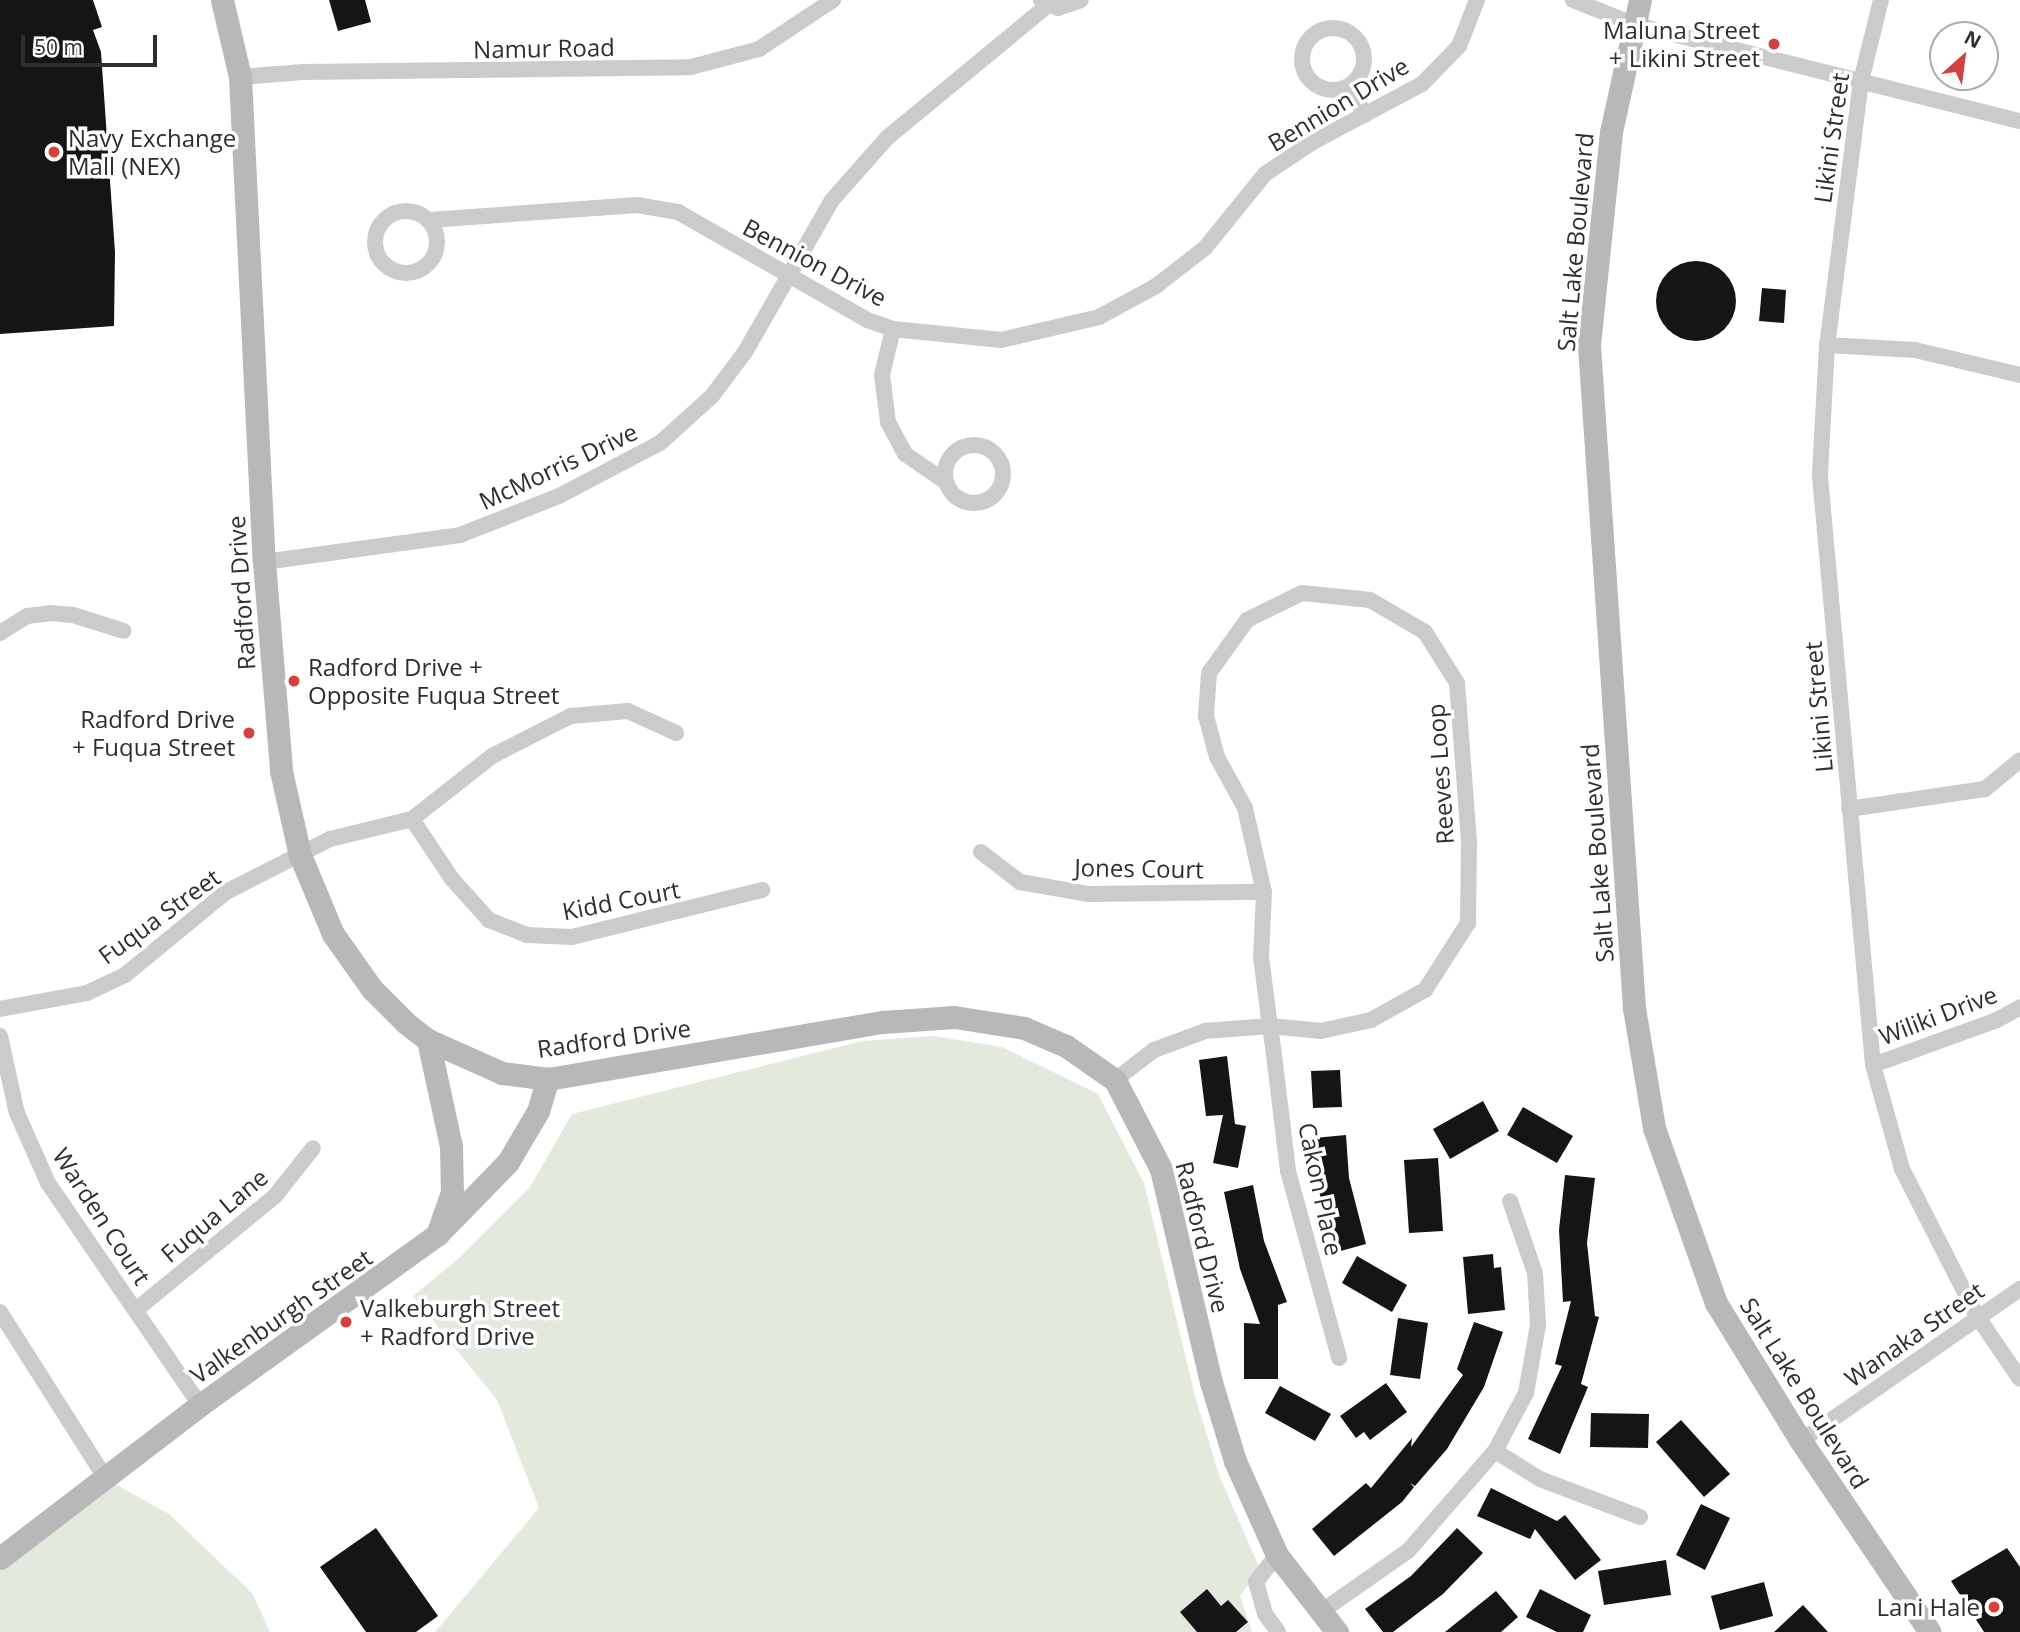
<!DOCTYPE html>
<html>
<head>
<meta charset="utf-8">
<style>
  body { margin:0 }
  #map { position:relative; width:2020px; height:1632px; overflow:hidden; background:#fff; font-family:"Open Sans",sans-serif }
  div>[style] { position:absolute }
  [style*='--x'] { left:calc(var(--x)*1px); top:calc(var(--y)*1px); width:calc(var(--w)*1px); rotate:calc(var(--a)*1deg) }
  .green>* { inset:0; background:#e3eadd }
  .building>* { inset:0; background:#151515 }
  .round { border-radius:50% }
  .street>* { height:16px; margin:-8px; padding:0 8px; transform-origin:8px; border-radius:8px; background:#cbcbcb }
  .street>.ring { margin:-8px; padding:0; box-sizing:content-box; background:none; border:16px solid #cbcbcb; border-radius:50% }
  .secondary>* { height:23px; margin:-11.5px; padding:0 11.5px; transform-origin:11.5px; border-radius:11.5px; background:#b8b8b8 }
  .dots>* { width:19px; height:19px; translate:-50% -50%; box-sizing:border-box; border:4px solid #fff; border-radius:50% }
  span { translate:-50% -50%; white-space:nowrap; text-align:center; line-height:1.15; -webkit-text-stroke:7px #fff; paint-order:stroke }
  .poi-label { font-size:24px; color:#2e2e2e }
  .right { translate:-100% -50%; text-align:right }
  .left { translate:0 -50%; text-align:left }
  .street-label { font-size:24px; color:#2e2e2e }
  .north { position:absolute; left:1929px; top:21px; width:70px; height:70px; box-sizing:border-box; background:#fff; border:2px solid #ababab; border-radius:50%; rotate:28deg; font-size:19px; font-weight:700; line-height:28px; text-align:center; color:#2e2e2e }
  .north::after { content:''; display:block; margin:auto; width:24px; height:32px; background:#d34143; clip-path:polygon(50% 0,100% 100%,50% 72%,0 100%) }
  .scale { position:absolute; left:21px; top:35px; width:136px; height:32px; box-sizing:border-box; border:4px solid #2e2e2e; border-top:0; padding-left:9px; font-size:21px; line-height:24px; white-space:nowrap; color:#2e2e2e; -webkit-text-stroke:5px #fff; paint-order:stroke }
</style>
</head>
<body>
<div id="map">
  <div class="green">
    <div style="clip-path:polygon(933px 1036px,1002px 1047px,1098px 1094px,1144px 1183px,1195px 1396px,1219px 1475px,1260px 1569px,1240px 1596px,1252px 1632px,435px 1632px,539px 1508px,497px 1400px,413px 1296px,459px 1258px,530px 1187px,572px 1114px,862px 1041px)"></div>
    <div style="clip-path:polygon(106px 1479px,169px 1514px,253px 1594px,270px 1632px,0 1632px,0 1558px)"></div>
  </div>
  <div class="building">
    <div style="clip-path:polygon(0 0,93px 0,102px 27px,93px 30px,101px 52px,115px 252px,114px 326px,0 334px)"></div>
    <div style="clip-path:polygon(329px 0,365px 0,371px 22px,338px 31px)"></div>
    <div class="round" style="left:1656px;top:261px;width:80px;height:80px"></div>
    <div style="clip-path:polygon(1762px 288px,1786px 290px,1784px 323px,1759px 321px)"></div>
    <div style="clip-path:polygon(1227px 1056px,1235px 1124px,1246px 1126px,1238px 1168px,1213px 1163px,1223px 1115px,1206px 1116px,1199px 1060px)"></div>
    <div style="clip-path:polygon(1340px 1070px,1342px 1107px,1313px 1108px,1311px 1071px)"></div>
    <div style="clip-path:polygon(1483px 1101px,1499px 1131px,1450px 1159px,1433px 1129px)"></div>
    <div style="clip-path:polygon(1523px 1107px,1573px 1136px,1557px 1163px,1507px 1135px)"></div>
    <div style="clip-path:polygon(1346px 1135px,1349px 1178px,1366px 1244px,1337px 1252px,1317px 1185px,1314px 1138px)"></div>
    <div style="clip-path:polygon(1438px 1158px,1443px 1231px,1409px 1233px,1404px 1160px)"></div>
    <div style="clip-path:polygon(1565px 1175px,1595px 1178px,1587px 1243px,1595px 1316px,1599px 1317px,1581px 1384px,1588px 1387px,1560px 1454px,1528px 1439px,1562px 1366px,1555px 1364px,1571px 1301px,1563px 1302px,1559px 1230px)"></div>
    <div style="clip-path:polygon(1253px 1185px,1264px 1241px,1287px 1302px,1278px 1305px,1278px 1379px,1244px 1379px,1244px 1323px,1260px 1324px,1240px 1269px,1224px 1192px)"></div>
    <div style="clip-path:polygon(1493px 1254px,1494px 1268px,1501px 1267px,1505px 1310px,1468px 1314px,1463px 1257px)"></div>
    <div style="clip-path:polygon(1357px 1256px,1407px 1285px,1392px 1312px,1342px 1283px)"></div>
    <div style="clip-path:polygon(1398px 1318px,1428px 1323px,1420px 1379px,1390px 1375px)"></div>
    <div style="clip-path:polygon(1474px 1322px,1503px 1332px,1484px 1387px,1447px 1449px,1415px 1486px,1410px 1483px,1414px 1487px,1402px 1502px,1334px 1556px,1312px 1529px,1366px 1483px,1371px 1488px,1412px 1438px,1411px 1447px,1463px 1375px,1457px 1369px)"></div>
    <div style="clip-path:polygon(1386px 1383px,1407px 1412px,1370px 1440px,1364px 1432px,1356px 1438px,1340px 1416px)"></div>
    <div style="clip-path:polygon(1280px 1386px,1331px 1414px,1315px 1441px,1265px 1413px)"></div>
    <div style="clip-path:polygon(1591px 1413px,1649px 1414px,1648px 1448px,1590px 1447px)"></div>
    <div style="clip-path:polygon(1681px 1420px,1730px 1474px,1704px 1497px,1656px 1442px)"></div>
    <div style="clip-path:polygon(1491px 1488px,1557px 1521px,1565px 1515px,1601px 1560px,1575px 1580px,1535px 1529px,1530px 1539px,1477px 1516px)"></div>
    <div style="clip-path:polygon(1701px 1504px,1730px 1518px,1705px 1570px,1676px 1555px)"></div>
    <div style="clip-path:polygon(376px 1528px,438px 1616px,416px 1632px,366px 1632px,320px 1567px)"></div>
    <div style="clip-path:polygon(1457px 1528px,1483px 1553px,1443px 1594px,1393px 1632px,1383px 1632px,1365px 1609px,1411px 1576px)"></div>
    <div style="clip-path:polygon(2007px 1548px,2020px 1567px,2020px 1632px,1984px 1632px,1951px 1581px)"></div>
    <div style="clip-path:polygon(1666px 1560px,1671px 1595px,1604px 1605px,1598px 1571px)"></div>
    <div style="clip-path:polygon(1764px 1582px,1773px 1616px,1720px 1630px,1711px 1596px)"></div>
    <div style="clip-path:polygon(1207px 1589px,1221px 1606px,1228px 1600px,1248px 1622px,1236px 1632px,1197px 1632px,1180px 1612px)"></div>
    <div style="clip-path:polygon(1540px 1589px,1591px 1615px,1583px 1632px,1557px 1632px,1526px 1617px)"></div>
    <div style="clip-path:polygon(1496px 1591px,1518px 1617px,1501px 1632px,1445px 1632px)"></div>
    <div style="clip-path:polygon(1803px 1605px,1828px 1632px,1774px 1632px)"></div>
  </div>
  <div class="street">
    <div style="--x:1041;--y:0;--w:19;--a:25"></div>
    <div style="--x:1058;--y:8;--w:24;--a:-19"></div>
    <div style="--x:1573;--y:0;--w:65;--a:21.8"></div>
    <div style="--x:1633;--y:24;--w:399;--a:14.1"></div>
    <div style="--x:1881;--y:0;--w:83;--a:103.9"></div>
    <div style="--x:1861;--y:81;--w:266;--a:97.3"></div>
    <div style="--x:1827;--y:345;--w:131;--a:93.1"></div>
    <div style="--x:1820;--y:476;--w:591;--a:84.86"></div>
    <div style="--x:1873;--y:1065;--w:108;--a:74.4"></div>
    <div style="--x:1902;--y:1169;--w:165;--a:63"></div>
    <div style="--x:1977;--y:1316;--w:76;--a:55.7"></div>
    <div class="ring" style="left:1302px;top:28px;width:46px;height:46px"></div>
    <div style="--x:240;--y:77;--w:63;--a:-4.5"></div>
    <div style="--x:303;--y:72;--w:388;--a:-0.7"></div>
    <div style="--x:691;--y:67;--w:70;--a:-14.8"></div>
    <div style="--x:759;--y:49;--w:89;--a:-33.5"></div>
    <div style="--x:1349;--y:86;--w:33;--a:61"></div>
    <div class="ring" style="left:375px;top:211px;width:46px;height:46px"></div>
    <div style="--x:429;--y:220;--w:209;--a:-4.1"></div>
    <div style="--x:637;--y:205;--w:42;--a:9.7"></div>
    <div style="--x:678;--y:212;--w:218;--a:29.7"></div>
    <div style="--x:867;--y:320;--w:28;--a:19"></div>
    <div style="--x:893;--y:329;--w:109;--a:5.8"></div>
    <div style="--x:1001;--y:340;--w:101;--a:-13.2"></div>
    <div style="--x:1099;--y:317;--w:65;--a:-28.5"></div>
    <div style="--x:1156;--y:286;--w:62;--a:-37.8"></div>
    <div style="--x:1205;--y:248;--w:95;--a:-51"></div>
    <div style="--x:1265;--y:174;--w:58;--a:-33.7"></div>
    <div style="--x:1313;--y:142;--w:123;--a:-28"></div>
    <div style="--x:1422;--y:84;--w:53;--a:-45.8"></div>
    <div style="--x:1459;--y:46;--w:49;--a:-68.6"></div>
    <div style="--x:893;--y:329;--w:47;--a:103.4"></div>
    <div style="--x:882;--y:375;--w:47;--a:82.7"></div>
    <div style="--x:888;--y:422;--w:36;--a:62"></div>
    <div style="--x:905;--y:454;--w:50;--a:34.3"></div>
    <div style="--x:1827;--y:345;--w:88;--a:3.3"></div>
    <div style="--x:1915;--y:350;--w:108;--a:13.4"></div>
    <div class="ring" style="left:945px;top:445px;width:42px;height:42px"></div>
    <div style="--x:264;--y:562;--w:198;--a:-7.8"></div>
    <div style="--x:460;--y:535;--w:106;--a:-21.5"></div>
    <div style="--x:559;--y:496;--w:114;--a:-27.7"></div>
    <div style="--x:660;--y:443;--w:70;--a:-42.1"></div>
    <div style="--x:712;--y:396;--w:55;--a:-53.1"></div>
    <div style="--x:745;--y:352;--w:175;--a:-60.2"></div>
    <div style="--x:832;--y:200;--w:84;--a:-48.4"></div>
    <div style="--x:888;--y:137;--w:207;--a:-39.5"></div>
    <div style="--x:0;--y:633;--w:32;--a:-32"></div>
    <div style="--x:27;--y:616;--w:23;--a:-7"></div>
    <div style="--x:50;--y:613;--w:23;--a:5"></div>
    <div style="--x:73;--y:615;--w:53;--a:17.4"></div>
    <div style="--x:1849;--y:809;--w:137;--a:-8.4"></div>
    <div style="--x:1985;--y:789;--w:45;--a:-39.6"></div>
    <div style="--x:412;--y:819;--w:72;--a:56.3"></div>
    <div style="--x:452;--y:879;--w:55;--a:47.9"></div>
    <div style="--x:489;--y:920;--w:41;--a:21.5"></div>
    <div style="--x:527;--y:935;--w:45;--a:2.5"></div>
    <div style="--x:572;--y:937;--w:196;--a:-13.9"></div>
    <div style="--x:981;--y:852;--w:49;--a:37.6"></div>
    <div style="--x:1020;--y:882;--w:70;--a:9.9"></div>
    <div style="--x:1089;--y:894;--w:175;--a:-0.7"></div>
    <div style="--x:0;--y:1009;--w:88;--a:-10.4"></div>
    <div style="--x:87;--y:993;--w:42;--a:-25.3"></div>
    <div style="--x:125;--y:975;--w:131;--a:-39.4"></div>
    <div style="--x:226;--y:892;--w:117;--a:-27"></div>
    <div style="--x:330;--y:839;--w:84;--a:-13.7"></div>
    <div style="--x:412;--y:819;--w:102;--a:-38.2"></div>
    <div style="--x:492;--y:756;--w:89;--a:-26.9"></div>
    <div style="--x:571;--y:716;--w:57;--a:-5"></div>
    <div style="--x:628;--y:711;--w:53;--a:24.6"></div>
    <div style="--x:0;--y:1036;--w:79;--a:77.6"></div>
    <div style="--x:17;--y:1113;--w:77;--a:66.1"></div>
    <div style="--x:48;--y:1183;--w:269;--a:55.6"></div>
    <div style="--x:1873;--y:1065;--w:132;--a:-19.9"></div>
    <div style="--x:1997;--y:1020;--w:26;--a:-29"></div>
    <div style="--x:1115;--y:1080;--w:49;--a:-37.6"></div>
    <div style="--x:1154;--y:1050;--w:54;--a:-20.4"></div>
    <div style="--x:1205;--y:1031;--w:65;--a:-4.4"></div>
    <div style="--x:1270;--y:1026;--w:51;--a:5.6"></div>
    <div style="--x:1321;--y:1031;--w:51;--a:-12.4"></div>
    <div style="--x:1371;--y:1020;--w:62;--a:-29.1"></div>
    <div style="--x:1425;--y:990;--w:80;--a:-57.3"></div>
    <div style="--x:1468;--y:923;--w:81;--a:-89.3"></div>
    <div style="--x:1469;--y:842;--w:159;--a:-94.3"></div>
    <div style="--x:1457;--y:683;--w:60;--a:-122.1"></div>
    <div style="--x:1425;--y:632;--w:64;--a:-149.8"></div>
    <div style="--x:1370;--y:600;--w:68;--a:-174.1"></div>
    <div style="--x:1302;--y:593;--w:61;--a:153.9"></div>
    <div style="--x:1247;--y:620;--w:65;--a:125.6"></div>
    <div style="--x:1209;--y:673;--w:43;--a:94"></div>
    <div style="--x:1206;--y:716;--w:42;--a:75"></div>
    <div style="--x:1217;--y:757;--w:58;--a:61.2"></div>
    <div style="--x:1245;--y:808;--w:86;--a:77.3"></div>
    <div style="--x:1264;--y:892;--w:65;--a:92.6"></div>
    <div style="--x:1261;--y:957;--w:70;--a:82.6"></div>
    <div style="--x:1270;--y:1026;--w:29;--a:82"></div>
    <div style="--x:1274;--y:1055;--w:117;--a:83.1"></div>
    <div style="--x:1288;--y:1171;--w:194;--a:74.7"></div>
    <div style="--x:137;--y:1309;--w:178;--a:-39.3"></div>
    <div style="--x:275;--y:1196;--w:61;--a:-51.6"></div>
    <div style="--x:0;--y:1312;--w:198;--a:57.6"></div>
    <div style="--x:1801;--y:1441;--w:267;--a:-34.8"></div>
    <div style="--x:1495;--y:1451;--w:53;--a:31.9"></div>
    <div style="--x:1540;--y:1479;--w:107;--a:20.8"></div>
    <div style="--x:1277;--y:1555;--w:34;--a:128"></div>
    <div style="--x:1256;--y:1582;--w:33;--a:74"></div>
    <div style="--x:1265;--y:1614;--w:22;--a:54"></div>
    <div style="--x:1322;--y:1611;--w:105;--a:-34.9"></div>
    <div style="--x:1408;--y:1551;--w:133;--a:-49"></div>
    <div style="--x:1495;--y:1451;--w:66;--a:-61.9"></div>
    <div style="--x:1526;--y:1393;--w:69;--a:-80"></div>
    <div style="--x:1538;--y:1325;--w:52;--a:-93.3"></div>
    <div style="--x:1535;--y:1273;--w:76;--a:-109.1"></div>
  </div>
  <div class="secondary">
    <div style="--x:222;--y:0;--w:79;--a:76.8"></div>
    <div style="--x:240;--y:77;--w:486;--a:87.2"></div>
    <div style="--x:264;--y:562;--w:210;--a:85.3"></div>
    <div style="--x:281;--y:771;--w:86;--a:77.3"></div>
    <div style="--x:300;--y:855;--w:86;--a:67.3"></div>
    <div style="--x:333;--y:934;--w:67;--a:54.7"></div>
    <div style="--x:372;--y:989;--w:48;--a:45"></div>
    <div style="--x:406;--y:1023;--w:28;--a:38"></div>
    <div style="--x:428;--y:1040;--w:81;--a:24"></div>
    <div style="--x:502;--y:1073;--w:46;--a:7.4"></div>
    <div style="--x:548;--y:1079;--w:340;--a:-9.7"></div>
    <div style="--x:883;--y:1022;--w:71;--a:-4"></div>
    <div style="--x:954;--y:1017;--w:71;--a:8.9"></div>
    <div style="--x:1024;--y:1028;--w:46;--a:23.2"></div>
    <div style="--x:1066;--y:1046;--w:60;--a:34.8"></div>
    <div style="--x:1115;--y:1080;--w:100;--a:62.7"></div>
    <div style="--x:1161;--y:1169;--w:219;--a:76.8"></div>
    <div style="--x:1211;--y:1382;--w:83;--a:73.1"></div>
    <div style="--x:1235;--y:1461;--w:103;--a:65.9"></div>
    <div style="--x:1277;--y:1555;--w:98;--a:52.1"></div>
    <div style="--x:1640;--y:0;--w:135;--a:102.4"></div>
    <div style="--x:1611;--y:132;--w:215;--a:95.9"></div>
    <div style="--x:1589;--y:346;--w:664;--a:86.11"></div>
    <div style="--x:1634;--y:1008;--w:122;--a:80.5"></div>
    <div style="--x:1654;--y:1128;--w:186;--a:70.5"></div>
    <div style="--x:1716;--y:1303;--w:162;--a:58.4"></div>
    <div style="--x:1801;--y:1441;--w:230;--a:56"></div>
    <div style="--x:428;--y:1040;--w:108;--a:77.8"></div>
    <div style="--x:451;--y:1146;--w:46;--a:88.8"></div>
    <div style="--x:452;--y:1192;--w:42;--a:109.3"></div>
    <div style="--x:0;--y:1558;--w:252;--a:-37.4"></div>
    <div style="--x:200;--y:1405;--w:292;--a:-35.7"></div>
    <div style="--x:437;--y:1235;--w:102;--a:-45.8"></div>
    <div style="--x:508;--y:1162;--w:59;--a:-59.5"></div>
    <div style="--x:538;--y:1111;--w:34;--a:-73"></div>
  </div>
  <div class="dots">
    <div style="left:1774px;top:44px;background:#d34143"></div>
    <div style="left:54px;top:152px;background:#d34143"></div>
    <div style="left:294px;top:681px;background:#d34143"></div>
    <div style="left:249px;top:733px;background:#d34143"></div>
    <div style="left:346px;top:1322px;background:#d34143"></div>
    <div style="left:1994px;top:1607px;background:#d34143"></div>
  </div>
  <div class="poi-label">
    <span class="right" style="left:1760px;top:44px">Maluna Street<br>+ Likini Street</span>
    <span class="left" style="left:68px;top:152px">Navy Exchange<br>Mall (NEX)</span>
    <span class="left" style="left:308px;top:681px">Radford Drive +<br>Opposite Fuqua Street</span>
    <span class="right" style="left:235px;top:733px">Radford Drive<br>+ Fuqua Street</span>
    <span class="left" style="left:360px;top:1322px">Valkeburgh Street<br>+ Radford Drive</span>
    <span class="right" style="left:1980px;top:1607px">Lani Hale</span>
  </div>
  <div class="street-label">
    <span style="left:544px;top:48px;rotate:-1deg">Namur Road</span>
    <span style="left:1338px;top:104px;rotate:-31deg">Bennion Drive</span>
    <span style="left:1831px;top:138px;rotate:-82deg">Likini Street</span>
    <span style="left:1575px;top:242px;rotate:-85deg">Salt Lake Boulevard</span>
    <span style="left:815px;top:262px;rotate:28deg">Bennion Drive</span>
    <span style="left:558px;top:466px;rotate:-25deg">McMorris Drive</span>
    <span style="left:241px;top:593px;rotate:-94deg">Radford Drive</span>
    <span style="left:1818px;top:707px;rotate:-95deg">Likini Street</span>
    <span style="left:1440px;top:774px;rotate:-94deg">Reeves Loop</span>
    <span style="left:1597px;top:853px;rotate:-94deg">Salt Lake Boulevard</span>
    <span style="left:1139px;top:868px;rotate:1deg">Jones Court</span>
    <span style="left:621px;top:900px;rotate:-11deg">Kidd Court</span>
    <span style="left:159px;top:916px;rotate:-36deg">Fuqua Street</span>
    <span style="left:1938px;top:1015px;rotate:-21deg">Wiliki Drive</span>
    <span style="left:614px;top:1038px;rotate:-8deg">Radford Drive</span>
    <span style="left:1321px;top:1189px;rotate:78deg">Cakon Place</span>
    <span style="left:214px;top:1215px;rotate:-40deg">Fuqua Lane</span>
    <span style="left:102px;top:1216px;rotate:57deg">Warden Court</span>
    <span style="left:1203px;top:1237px;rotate:76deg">Radford Drive</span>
    <span style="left:281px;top:1316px;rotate:-35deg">Valkenburgh Street</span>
    <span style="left:1914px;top:1334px;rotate:-35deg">Wanaka Street</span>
    <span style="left:1805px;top:1393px;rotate:58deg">Salt Lake Boulevard</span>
  </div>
  <div class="north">N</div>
  <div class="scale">50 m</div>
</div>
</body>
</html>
